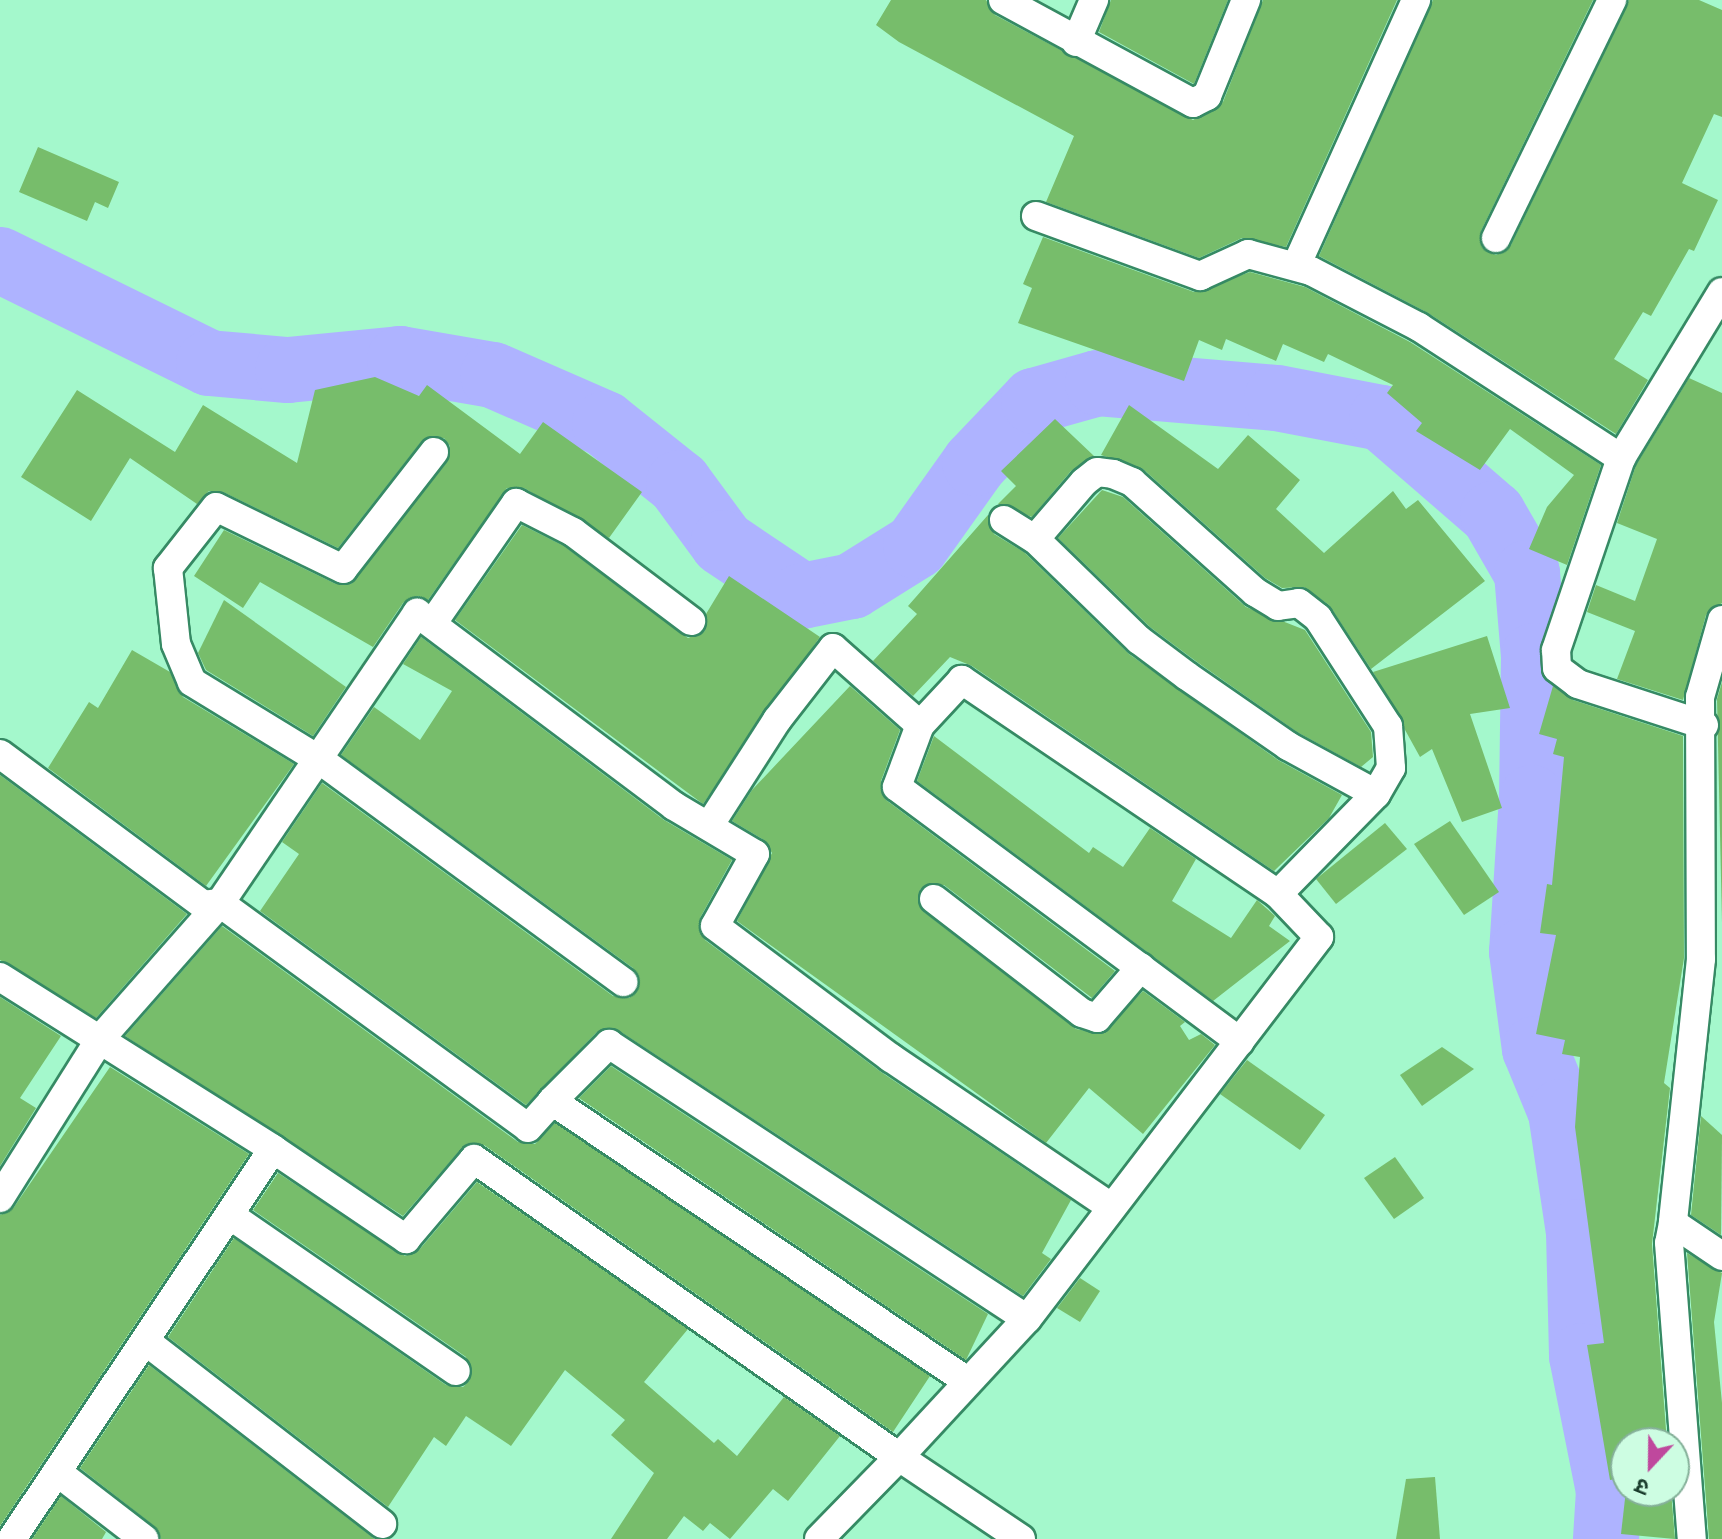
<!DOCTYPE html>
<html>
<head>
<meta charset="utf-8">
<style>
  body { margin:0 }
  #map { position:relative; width:1722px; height:1539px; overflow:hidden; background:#a4f8cc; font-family:Merriweather,"Noto Sans Devanagari",serif }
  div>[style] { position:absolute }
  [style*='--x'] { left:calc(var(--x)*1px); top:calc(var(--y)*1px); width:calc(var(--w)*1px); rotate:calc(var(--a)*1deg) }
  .river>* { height:66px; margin:-33px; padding:0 33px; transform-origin:33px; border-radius:33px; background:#aeb3ff }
  .building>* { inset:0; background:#77bd6b }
  .roads { filter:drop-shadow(2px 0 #368a64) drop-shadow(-2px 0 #368a64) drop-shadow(0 2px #368a64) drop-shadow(0 -2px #368a64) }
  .minor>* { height:28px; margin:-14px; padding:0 14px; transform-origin:14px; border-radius:14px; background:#fff }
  span { translate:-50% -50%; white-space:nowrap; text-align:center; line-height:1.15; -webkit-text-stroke:7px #cdfde2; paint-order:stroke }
  .north { position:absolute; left:1610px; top:1427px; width:80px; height:80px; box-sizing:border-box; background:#cdfde2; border:2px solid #85b099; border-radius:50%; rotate:202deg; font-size:22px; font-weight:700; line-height:32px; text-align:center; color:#1a3c2c }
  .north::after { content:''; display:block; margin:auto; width:28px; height:36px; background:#bf489d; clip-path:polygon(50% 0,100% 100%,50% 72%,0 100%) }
</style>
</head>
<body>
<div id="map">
  <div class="river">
    <div style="--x:0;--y:260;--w:233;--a:26.2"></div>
    <div style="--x:209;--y:363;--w:79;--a:5.1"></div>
    <div style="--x:288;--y:370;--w:113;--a:-5.6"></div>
    <div style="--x:400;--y:359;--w:94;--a:9.8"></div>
    <div style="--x:493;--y:375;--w:122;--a:23.6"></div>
    <div style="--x:605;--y:424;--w:95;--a:38.6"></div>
    <div style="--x:679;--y:483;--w:74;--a:53.7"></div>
    <div style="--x:723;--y:543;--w:95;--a:33.9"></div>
    <div style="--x:802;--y:596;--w:51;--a:-11.3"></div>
    <div style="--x:852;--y:586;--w:75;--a:-32"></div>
    <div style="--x:916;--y:546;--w:102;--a:-54.6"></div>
    <div style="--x:975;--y:463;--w:86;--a:-46.4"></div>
    <div style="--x:1034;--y:401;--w:66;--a:-15.7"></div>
    <div style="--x:1098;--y:383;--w:180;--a:4.8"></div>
    <div style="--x:1277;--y:398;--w:107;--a:10.8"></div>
    <div style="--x:1382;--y:418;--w:147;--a:40.9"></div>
    <div style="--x:1493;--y:514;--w:68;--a:60"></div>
    <div style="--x:1527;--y:573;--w:83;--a:85.2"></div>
    <div style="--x:1534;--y:656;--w:142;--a:90.8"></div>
    <div style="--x:1532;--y:798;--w:154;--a:93.7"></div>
    <div style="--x:1522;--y:952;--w:98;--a:82.4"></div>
    <div style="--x:1535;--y:1049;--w:68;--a:67.6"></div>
    <div style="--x:1561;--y:1112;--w:121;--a:81.5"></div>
    <div style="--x:1579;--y:1232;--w:124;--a:88.6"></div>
    <div style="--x:1582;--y:1356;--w:138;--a:78.7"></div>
    <div style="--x:1609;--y:1491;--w:48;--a:93.6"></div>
  </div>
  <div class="building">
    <div style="clip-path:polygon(891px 0,986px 0,995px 15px,1193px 120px,1223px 102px,1263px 0,1397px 0,1286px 247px,1242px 238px,1199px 258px,1046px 202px,1074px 136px,899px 42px,876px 25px)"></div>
    <div style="clip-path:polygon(1111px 0,1228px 0,1194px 84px,1099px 32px)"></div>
    <div style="clip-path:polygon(1433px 0,1593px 0,1481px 231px,1482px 247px,1496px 255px,1511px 245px,1629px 0,1699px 0,1722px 10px,1722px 117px,1714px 114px,1682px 183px,1718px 200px,1694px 251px,1689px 249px,1651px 316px,1643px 312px,1614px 359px,1648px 380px,1616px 434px,1428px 313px,1319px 256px)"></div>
    <div style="clip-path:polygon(38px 147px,119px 182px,108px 208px,95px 202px,87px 221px,19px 192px)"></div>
    <div style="clip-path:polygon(1043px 237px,1194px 292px,1250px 272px,1305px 287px,1410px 342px,1601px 465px,1567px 565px,1529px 549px,1547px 507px,1574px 475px,1510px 429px,1480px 470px,1416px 431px,1422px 423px,1387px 393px,1393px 385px,1328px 354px,1324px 362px,1283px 344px,1276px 361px,1226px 339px,1222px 350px,1199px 340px,1184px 381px,1018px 323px,1032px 288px,1023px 284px)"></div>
    <div style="clip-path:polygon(375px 377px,419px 396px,427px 385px,520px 454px,543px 422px,642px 492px,609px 538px,524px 488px,507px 488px,428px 600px,418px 596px,403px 603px,373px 647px,260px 582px,243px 608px,194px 576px,224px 530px,336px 584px,351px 584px,447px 462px,450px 446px,444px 438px,421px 442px,338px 548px,223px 492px,209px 491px,197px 504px,130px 458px,91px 521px,21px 477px,77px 390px,175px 452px,203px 405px,297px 463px,315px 390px)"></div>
    <div style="clip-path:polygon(1689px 378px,1722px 393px,1722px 603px,1706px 615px,1683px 700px,1617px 679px,1635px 631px,1587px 612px,1596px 585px,1635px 601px,1657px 539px,1617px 523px,1636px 465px)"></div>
    <div style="clip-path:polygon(1129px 405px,1218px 469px,1248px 435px,1300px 480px,1276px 509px,1324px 553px,1393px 491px,1406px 509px,1418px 500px,1485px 581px,1371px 669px,1329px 605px,1304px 587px,1282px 588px,1265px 578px,1143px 469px,1101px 455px)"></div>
    <div style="clip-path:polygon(1055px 419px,1094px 456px,1071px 471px,1032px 517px,998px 504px,1016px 486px,1001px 471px)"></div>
    <div style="clip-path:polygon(1102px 490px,1123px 497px,1246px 607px,1305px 630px,1371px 732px,1373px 757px,1361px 767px,1297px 732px,1197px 662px,1150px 627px,1058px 538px)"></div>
    <div style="clip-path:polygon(988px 515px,994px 534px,1024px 552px,1129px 654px,1278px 760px,1342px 795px,1329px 818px,1274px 871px,972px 666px,950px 657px,913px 696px,873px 661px,917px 614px,908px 606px)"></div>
    <div style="clip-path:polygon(522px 525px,564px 546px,688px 638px,705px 631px,706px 614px,729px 576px,820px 637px,703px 804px,455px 620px)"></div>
    <div style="clip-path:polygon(224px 600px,346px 687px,313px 736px,206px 670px,198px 653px)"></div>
    <div style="clip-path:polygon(1487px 636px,1510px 708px,1470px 714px,1502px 808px,1462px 822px,1432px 749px,1420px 757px,1373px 672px)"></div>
    <div style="clip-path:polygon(421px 637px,664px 820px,732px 860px,700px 918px,705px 940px,881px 1072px,1071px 1200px,1042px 1253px,1051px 1259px,1023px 1296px,618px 1030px,597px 1032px,526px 1105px,260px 911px,299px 854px,282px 842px,322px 783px,613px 996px,629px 998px,637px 991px,633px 968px,341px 755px,374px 707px,420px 740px,452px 691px,403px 664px)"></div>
    <div style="clip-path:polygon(132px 650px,170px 672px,183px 697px,294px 764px,206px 886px,48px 768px,89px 702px,98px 708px)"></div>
    <div style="clip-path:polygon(1722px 682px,1722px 922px,1717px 699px)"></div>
    <div style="clip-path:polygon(850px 686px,900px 730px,881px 781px,886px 800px,1115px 971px,1092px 998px,944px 885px,920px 889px,924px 912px,1076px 1029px,1102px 1034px,1143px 991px,1185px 1022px,1180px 1026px,1189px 1040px,1201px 1034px,1215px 1045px,1143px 1134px,1089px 1088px,1046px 1143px,737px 921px,772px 853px,764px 840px,732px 821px,752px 790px)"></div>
    <div style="clip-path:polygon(1553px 686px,1573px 700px,1683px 736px,1684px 958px,1664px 1083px,1670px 1088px,1652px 1244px,1667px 1443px,1626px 1443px,1626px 1477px,1610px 1480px,1587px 1345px,1604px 1343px,1575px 1127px,1580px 1057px,1562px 1054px,1565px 1040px,1536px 1034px,1556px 935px,1540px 933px,1547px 884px,1552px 885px,1564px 757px,1553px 754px,1557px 739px,1539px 734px)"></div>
    <div style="clip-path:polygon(934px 736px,1089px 853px,1093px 847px,1123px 867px,1150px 828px,1196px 859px,1172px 901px,1231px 938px,1257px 900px,1275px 916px,1269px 926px,1290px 941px,1213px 1001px,917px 781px)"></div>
    <div style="clip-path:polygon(0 775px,187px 914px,96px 1018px,0 960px)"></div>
    <div style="clip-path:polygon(1450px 821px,1499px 892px,1464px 915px,1414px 844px)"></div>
    <div style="clip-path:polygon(1385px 823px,1407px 849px,1336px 904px,1316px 879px)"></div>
    <div style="clip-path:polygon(222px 926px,518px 1142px,535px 1144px,555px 1123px,930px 1376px,893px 1432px,484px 1145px,462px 1148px,403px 1216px,125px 1036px)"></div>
    <div style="clip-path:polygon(0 997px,61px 1036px,20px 1098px,36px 1108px,0 1166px)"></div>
    <div style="clip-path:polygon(1442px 1047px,1474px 1069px,1422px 1106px,1400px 1075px)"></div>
    <div style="clip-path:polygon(1247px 1060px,1325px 1115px,1300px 1150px,1220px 1094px)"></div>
    <div style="clip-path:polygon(611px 1066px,988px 1314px,966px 1360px,579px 1098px)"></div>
    <div style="clip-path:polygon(110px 1067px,249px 1154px,0 1526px,0 1215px,14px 1207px)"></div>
    <div style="clip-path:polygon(1701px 1116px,1722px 1135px,1721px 1235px,1691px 1215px)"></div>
    <div style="clip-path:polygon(1395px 1157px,1424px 1198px,1394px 1219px,1364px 1178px)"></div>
    <div style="clip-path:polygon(278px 1173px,405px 1256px,419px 1250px,477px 1182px,688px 1329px,644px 1382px,714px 1443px,718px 1439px,737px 1456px,784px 1397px,840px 1436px,788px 1501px,773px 1489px,730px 1539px,710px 1523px,703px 1531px,684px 1516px,667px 1539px,611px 1539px,654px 1473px,611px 1435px,625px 1420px,565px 1370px,511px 1446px,466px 1416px,446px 1446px,434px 1437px,388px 1507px,168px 1337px,234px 1238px,446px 1385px,463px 1387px,470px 1380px,466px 1357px,253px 1210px)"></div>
    <div style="clip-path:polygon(1687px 1253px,1722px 1273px,1714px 1322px,1722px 1403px,1722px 1539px,1709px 1539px)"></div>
    <div style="clip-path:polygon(1080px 1278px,1100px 1291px,1080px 1322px,1057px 1308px)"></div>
    <div style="clip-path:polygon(149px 1365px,372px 1537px,375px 1539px,161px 1539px,154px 1526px,80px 1468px)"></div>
    <div style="clip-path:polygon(1435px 1477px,1440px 1539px,1396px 1539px,1406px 1479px)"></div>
    <div style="clip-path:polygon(1626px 1490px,1671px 1491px,1675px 1539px,1621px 1534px)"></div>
    <div style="clip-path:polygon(61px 1496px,106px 1532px,102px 1539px,32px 1539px)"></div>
  </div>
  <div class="roads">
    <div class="minor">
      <div style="--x:1003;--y:0;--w:216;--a:28.5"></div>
      <div style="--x:1193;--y:103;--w:16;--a:-27"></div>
      <div style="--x:1207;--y:96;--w:104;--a:-67.9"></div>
      <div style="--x:1076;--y:42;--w:46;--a:-66.8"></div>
      <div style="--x:1036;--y:216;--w:175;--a:20.1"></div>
      <div style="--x:1200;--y:276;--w:53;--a:-24.6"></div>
      <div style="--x:1248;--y:254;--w:65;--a:15.1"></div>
      <div style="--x:1311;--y:271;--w:122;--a:27.4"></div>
      <div style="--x:1419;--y:327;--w:241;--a:33"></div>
      <div style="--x:1496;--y:238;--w:265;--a:-64"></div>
      <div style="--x:1296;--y:266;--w:292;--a:-65.7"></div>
      <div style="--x:434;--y:452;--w:148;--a:127.9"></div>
      <div style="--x:343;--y:569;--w:141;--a:-154"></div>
      <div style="--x:216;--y:507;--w:78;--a:128.2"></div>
      <div style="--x:168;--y:568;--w:76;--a:84"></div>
      <div style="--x:176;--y:644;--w:41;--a:67.2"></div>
      <div style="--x:192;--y:682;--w:150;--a:31.4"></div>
      <div style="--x:320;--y:760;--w:376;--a:36.2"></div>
      <div style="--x:1004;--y:520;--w:36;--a:32"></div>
      <div style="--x:1035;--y:539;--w:145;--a:44.2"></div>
      <div style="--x:1139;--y:640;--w:60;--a:36.9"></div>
      <div style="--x:1187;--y:676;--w:123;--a:34.7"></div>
      <div style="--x:1288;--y:746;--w:100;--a:28.6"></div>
      <div style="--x:1376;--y:794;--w:140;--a:134.4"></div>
      <div style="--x:1035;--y:539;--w:75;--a:-49.3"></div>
      <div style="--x:1084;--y:482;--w:16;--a:-38"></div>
      <div style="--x:1097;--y:472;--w:16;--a:7"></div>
      <div style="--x:1113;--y:474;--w:21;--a:23"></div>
      <div style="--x:1132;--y:482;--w:165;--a:41.8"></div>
      <div style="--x:1255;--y:592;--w:27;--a:31"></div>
      <div style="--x:1278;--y:606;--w:21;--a:-8"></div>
      <div style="--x:1299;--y:603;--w:24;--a:38"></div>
      <div style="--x:1318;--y:618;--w:129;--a:57.1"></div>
      <div style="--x:1388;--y:726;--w:42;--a:85.9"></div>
      <div style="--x:1391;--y:768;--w:30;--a:120"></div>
      <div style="--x:1722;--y:620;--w:80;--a:105.9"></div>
      <div style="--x:1700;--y:697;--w:262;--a:89.8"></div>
      <div style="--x:1701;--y:959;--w:265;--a:96.1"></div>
      <div style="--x:1673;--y:1223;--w:59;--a:34"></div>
      <div style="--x:434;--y:621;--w:144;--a:-55.2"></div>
      <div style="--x:516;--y:503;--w:64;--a:27"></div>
      <div style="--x:573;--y:532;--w:148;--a:37"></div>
      <div style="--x:920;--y:725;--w:66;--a:110.4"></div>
      <div style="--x:897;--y:787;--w:427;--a:36.6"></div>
      <div style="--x:1704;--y:725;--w:133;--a:-162"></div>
      <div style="--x:1578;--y:684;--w:26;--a:-143"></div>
      <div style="--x:1557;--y:668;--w:18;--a:-93"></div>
      <div style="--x:1556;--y:650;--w:203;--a:-71.3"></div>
      <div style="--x:1621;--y:458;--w:194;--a:-58.7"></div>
      <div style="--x:0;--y:754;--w:253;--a:36.6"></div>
      <div style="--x:203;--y:905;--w:17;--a:-7"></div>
      <div style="--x:220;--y:903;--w:381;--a:36.1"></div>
      <div style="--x:528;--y:1128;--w:36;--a:-48"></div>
      <div style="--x:552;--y:1101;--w:501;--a:34.01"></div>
      <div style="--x:934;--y:899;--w:187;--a:37.6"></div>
      <div style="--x:1082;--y:1013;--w:16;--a:18"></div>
      <div style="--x:1097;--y:1018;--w:67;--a:-49.2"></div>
      <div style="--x:0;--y:977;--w:323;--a:32.2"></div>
      <div style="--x:273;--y:1149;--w:469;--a:123.8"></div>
      <div style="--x:552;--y:1101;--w:81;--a:-45"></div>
      <div style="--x:609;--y:1044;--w:500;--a:33.34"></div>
      <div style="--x:273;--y:1149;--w:161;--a:34.1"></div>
      <div style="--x:406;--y:1239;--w:105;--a:-49.6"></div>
      <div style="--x:474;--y:1159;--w:519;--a:35.04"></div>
      <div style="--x:899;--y:1457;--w:188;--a:-47.2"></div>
      <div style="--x:1027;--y:1319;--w:481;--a:-52.6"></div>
      <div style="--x:1319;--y:937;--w:59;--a:-133.6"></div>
      <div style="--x:1278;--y:894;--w:382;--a:-145.9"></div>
      <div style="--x:962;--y:680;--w:62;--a:133"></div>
      <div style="--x:920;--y:725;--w:116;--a:-138.5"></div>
      <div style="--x:833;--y:648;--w:91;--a:127.9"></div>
      <div style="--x:777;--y:720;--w:126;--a:122.7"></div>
      <div style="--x:0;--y:1198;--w:188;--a:-57.8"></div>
      <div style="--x:100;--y:1039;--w:181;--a:-48.6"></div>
      <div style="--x:220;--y:903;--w:351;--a:-55.8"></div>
      <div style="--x:417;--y:613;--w:321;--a:36.9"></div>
      <div style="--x:674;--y:806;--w:94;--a:30.7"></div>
      <div style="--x:755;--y:854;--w:82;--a:119.1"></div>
      <div style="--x:715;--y:926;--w:220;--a:36.9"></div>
      <div style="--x:891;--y:1058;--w:266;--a:34.1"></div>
      <div style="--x:231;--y:1216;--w:273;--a:34.6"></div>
      <div style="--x:1673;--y:1223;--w:20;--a:101"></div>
      <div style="--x:1669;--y:1243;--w:297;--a:85.6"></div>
      <div style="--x:148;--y:1343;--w:296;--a:37.7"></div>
      <div style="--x:57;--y:1472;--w:110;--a:37.6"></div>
      <div style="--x:819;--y:1539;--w:115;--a:-45.7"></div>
      <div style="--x:899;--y:1457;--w:147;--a:33.9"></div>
    </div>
  </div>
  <div class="north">उ</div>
</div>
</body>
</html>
